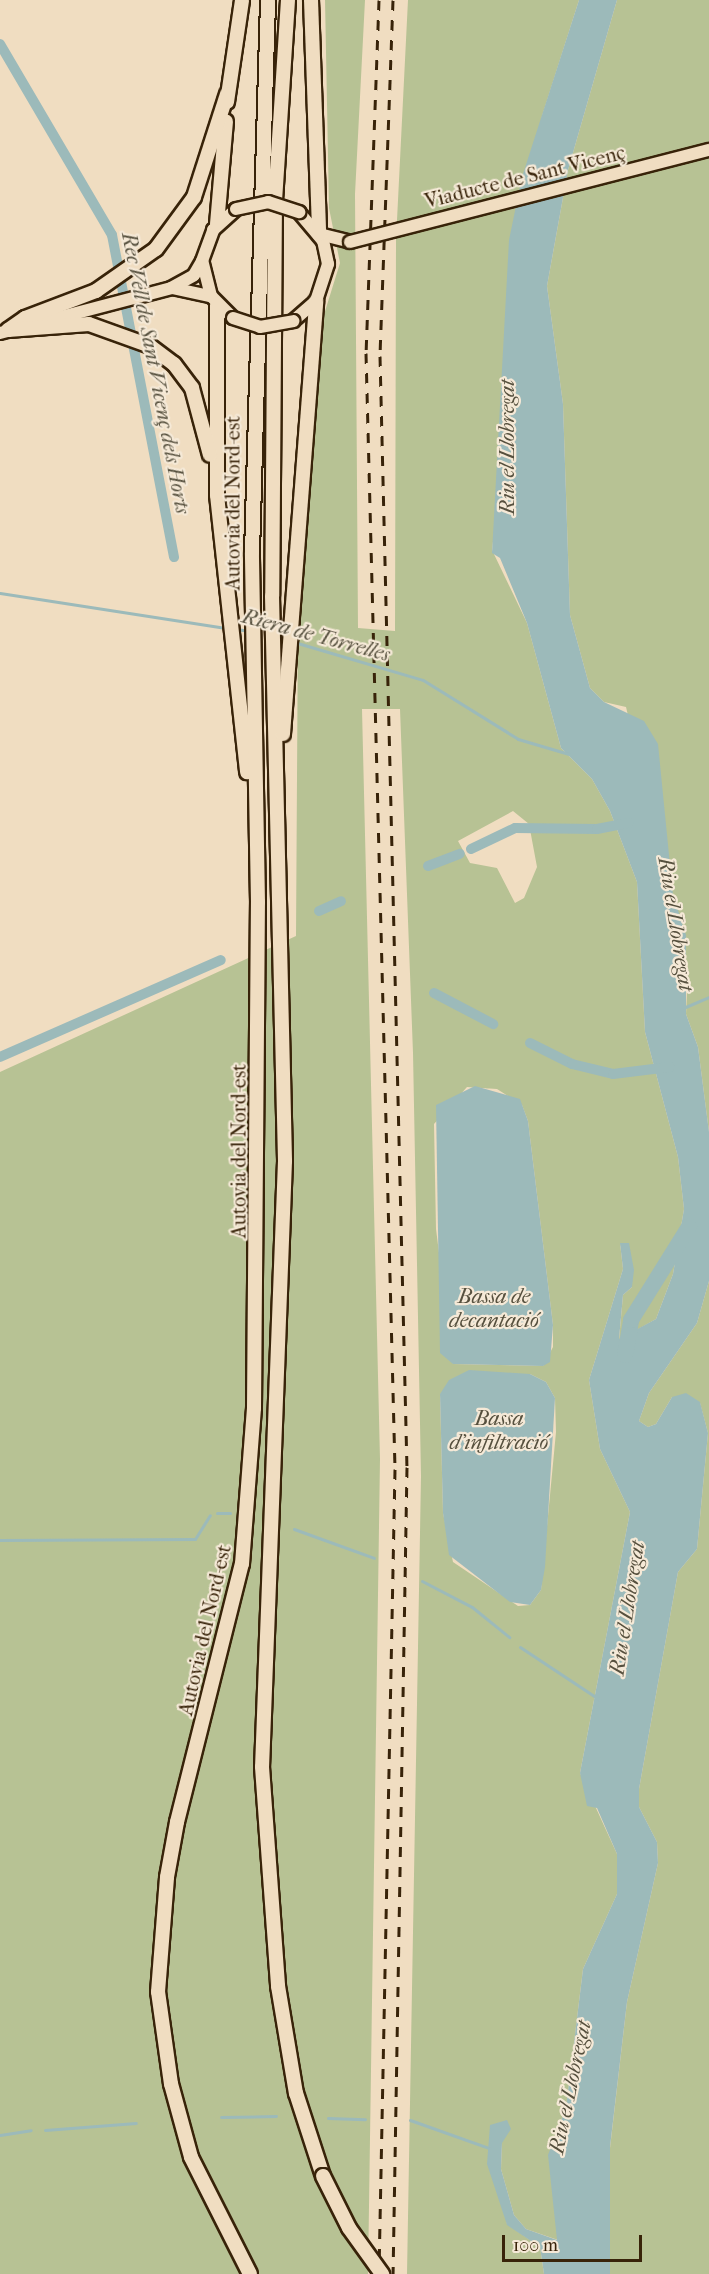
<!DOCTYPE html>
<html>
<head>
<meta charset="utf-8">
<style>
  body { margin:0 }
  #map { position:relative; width:709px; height:2274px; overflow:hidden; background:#f0ddc1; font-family:"IM FELL French Canon",serif }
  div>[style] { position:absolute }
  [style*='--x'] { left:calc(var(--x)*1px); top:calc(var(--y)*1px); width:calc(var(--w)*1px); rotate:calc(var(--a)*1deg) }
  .green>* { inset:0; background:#b7c294 }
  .water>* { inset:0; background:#9cbaba }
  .stream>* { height:3px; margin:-1.5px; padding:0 1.5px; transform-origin:1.5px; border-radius:1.5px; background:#9cbaba }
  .canal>* { height:10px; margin:-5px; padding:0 5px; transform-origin:5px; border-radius:5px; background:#9cbaba }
  .river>* { height:16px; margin:-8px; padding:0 8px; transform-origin:8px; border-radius:8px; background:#9cbaba }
  .roads { filter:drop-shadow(2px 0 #382309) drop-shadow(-2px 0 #382309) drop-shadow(0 2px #382309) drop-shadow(0 -2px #382309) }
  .primary>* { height:12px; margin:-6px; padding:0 6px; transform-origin:6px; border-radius:6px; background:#f0ddc1 }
  .highway>* { height:14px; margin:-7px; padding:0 7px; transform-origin:7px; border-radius:7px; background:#f0ddc1 }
  .rail>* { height:3px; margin-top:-1.5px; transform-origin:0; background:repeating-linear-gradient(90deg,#382309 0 10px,transparent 0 20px) }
  .bridges { filter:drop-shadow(2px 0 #382309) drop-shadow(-2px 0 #382309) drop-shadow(0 2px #382309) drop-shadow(0 -2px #382309) }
  .primary-bridge>* { height:12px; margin:-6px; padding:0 6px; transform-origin:6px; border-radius:6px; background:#f0ddc1 }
  .highway-bridge>* { height:14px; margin:-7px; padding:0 7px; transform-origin:7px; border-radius:7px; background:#f0ddc1 }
  span { translate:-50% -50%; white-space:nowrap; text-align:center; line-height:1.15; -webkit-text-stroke:4.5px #f5e9d7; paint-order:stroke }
  .street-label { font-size:20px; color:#382309 }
  .water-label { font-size:21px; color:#56503e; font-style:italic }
  .scale { position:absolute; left:502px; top:2235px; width:140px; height:27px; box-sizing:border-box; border:3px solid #382309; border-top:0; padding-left:8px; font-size:18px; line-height:21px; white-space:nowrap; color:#382309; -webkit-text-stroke:4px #f5e9d7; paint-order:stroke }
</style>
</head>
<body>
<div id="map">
  <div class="green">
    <div style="clip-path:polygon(evenodd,325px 0,365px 0,355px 194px,358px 628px,395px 631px,396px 240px,408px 0,579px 0,542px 116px,492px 550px,527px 623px,561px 748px,592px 779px,610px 811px,637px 882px,645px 1032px,678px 1157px,684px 1209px,673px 1274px,656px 1319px,619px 1340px,623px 1295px,632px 1287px,620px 1243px,623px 1269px,589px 1380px,600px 1449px,630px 1512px,580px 1773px,617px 1854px,617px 1894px,583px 1969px,566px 2108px,554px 2138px,558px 2240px,526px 2229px,514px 2215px,501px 2169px,502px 2143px,490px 2125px,507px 2224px,540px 2247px,544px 2274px,407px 2274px,421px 1476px,413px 1053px,400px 709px,362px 709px,380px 1459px,368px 2274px,0 2274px,0 1072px,296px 936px,298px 617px,322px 321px,340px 263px,329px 208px,325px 0,513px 811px,529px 824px,537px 867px,524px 898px,515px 903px,497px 868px,470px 863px,458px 841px,513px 811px,325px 0,467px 1087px,497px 1089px,522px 1105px,528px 1121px,553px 1325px,553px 1347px,543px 1366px,453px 1364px,436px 1229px,434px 1124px,467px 1087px,325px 0,530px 1374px,546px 1382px,555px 1398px,556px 1432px,541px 1590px,530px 1605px,518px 1606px,453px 1562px,443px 1513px,440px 1394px,530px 1374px)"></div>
    <div style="clip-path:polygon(617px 0,709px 0,709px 1132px,698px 1047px,686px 1014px,688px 968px,626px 707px,604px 702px,590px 688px,570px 615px,563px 404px,547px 286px,568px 170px)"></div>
    <div style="clip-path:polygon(709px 1281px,709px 2274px,610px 2274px,610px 2148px,627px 2002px,658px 1863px,657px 1842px,639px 1807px,639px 1789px,678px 1572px,697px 1549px,708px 1433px,700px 1403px,672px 1397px,656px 1424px,648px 1427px,639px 1421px,649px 1393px,697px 1323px)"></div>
  </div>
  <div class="water">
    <div style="clip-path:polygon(579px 0,617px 0,568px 170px,547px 286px,563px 404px,570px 615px,590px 688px,604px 702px,644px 721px,658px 744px,673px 895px,686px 935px,686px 1014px,698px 1047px,709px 1132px,709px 1281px,697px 1323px,649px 1393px,639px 1421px,648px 1427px,656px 1424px,672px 1397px,686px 1393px,700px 1402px,708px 1433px,697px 1549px,678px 1572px,639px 1789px,639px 1807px,657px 1842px,658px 1863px,627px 2002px,610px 2147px,610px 2274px,544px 2274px,540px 2247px,507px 2225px,487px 2164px,490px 2125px,507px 2120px,511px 2129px,502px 2143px,501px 2169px,514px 2215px,526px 2229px,557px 2240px,548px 2155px,566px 2108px,583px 1969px,617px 1894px,617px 1854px,597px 1808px,587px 1806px,580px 1773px,630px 1512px,600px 1449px,589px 1380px,623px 1269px,620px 1243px,629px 1243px,634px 1270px,632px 1287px,623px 1295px,619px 1339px,656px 1319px,673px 1274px,684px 1209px,678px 1157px,645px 1032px,637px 882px,610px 811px,592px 779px,561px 748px,527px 623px,500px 558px,492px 553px,509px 240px,522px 177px)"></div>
    <div style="clip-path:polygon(475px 1086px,520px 1099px,528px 1121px,553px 1325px,550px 1362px,543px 1366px,453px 1364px,440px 1353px,436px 1105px)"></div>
    <div style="clip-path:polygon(469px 1370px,530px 1374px,546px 1382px,555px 1398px,545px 1567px,541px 1590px,530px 1605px,510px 1602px,449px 1555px,443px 1513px,440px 1394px,449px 1380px)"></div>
  </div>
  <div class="stream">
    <div style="--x:0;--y:593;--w:230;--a:8.8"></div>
    <div style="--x:236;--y:629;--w:14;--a:8"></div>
    <div style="--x:294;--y:642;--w:134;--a:16.4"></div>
    <div style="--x:423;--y:680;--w:112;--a:31.8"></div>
    <div style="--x:518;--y:739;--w:53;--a:16.4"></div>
    <div style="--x:683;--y:1008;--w:28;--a:-23"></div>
    <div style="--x:217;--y:1513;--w:13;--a:0"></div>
    <div style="--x:294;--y:1529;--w:85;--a:19.9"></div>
    <div style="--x:0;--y:1540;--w:195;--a:-0.3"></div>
    <div style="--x:195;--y:1539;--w:28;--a:-58"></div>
    <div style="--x:422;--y:1581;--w:56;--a:27.5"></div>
    <div style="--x:472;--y:1607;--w:48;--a:39"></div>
    <div style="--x:520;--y:1647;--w:96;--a:33.5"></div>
    <div style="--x:221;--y:2117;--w:55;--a:-1"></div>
    <div style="--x:328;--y:2118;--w:37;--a:2"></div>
    <div style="--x:410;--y:2120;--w:84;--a:19.5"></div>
    <div style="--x:45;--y:2130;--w:91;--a:-4.4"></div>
    <div style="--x:0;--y:2135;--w:31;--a:-9"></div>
  </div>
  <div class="canal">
    <div style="--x:0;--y:44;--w:221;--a:59.6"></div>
    <div style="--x:112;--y:235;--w:328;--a:79.1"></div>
    <div style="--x:471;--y:849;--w:49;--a:-25.5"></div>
    <div style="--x:515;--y:828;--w:82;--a:0.7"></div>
    <div style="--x:597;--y:829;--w:32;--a:-11"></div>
    <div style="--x:428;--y:866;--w:34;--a:-21"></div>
    <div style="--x:319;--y:911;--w:24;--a:-24"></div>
    <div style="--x:434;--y:993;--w:67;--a:27.7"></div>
    <div style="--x:530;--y:1043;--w:47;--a:26.6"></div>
    <div style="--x:572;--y:1064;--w:42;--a:13.7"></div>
    <div style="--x:613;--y:1074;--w:57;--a:-7"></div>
    <div style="--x:0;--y:1057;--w:241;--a:-23.7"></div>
  </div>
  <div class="river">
    <div style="--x:625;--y:1355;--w:36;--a:-80"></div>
    <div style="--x:631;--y:1320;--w:110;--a:-58.1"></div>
  </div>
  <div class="roads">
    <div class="primary">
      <div style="--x:319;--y:234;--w:32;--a:14"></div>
      <div style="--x:172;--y:288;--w:40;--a:12"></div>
      <div style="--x:233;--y:318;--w:31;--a:-135"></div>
      <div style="--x:211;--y:296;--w:36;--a:-104"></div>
      <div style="--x:202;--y:261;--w:33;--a:-70"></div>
      <div style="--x:213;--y:230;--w:31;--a:-42"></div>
      <div style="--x:293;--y:321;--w:30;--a:-41"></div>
      <div style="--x:316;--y:301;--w:39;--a:-72"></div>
      <div style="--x:328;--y:264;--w:24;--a:-102"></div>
      <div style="--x:323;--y:241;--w:38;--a:-130"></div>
      <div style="--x:0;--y:333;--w:177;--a:-14.7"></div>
      <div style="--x:171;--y:288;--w:26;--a:-29"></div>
      <div style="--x:194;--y:275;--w:16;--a:-60"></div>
    </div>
    <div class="highway">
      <div style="--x:288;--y:0;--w:199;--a:93.7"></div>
      <div style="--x:275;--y:199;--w:397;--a:90.4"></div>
      <div style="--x:272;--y:596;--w:565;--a:88.68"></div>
      <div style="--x:285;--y:1161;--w:606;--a:92.17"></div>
      <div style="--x:262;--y:1767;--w:220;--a:85.8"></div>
      <div style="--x:278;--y:1986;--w:109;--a:80.5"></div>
      <div style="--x:296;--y:2093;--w:87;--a:72"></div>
      <div style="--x:311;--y:0;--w:234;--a:88"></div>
      <div style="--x:227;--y:102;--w:103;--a:-81.6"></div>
      <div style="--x:217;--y:224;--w:103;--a:-85"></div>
      <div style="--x:217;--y:305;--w:190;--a:90"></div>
      <div style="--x:217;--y:495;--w:279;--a:83.8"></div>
      <div style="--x:8;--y:330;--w:21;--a:-35"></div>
      <div style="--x:25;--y:318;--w:76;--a:-20.8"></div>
      <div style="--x:96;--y:291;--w:73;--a:-35"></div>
      <div style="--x:156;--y:249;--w:64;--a:-53.8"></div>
      <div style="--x:194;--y:197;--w:108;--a:-72.2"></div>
      <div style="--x:8;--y:330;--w:81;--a:-4.2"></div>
      <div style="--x:89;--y:324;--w:65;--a:19.8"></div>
      <div style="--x:150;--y:346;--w:30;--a:37"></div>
      <div style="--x:174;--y:364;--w:30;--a:53"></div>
      <div style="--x:192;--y:388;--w:69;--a:75"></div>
      <div style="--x:283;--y:734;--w:434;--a:-85.6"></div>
      <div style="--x:250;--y:2274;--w:131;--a:-116.8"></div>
      <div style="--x:191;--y:2157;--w:76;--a:-105.3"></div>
      <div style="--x:171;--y:2084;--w:93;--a:-98"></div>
      <div style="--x:158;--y:1992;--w:115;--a:-85.5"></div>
      <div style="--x:167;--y:1877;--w:56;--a:-79.7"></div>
      <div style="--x:177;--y:1822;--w:266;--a:-75.9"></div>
      <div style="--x:242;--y:1564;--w:156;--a:-85.6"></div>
      <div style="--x:254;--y:1408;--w:506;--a:-89.55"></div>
      <div style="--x:258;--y:902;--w:349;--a:-91"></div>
      <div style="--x:252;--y:553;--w:553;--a:-88.34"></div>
    </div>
  </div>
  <div class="rail">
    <div style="--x:379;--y:0;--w:353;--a:92.1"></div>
    <div style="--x:366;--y:353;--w:1116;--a:88.51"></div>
    <div style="--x:395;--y:1469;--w:805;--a:91.14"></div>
    <div style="--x:393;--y:0;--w:356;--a:92.1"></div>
    <div style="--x:380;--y:356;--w:1111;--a:88.61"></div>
    <div style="--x:407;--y:1467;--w:807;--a:90.99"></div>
  </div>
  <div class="bridges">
    <div class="primary-bridge">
      <div style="--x:236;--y:209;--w:33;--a:-12"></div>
      <div style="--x:268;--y:202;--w:33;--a:18"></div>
      <div style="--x:350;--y:242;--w:371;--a:-14.4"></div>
      <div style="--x:233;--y:318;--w:28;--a:18"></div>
      <div style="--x:260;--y:327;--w:34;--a:-10"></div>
    </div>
    <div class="highway-bridge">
      <div style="--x:323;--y:2176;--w:58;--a:63.4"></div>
      <div style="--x:349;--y:2228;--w:57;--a:54.3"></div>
    </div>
  </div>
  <div class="street-label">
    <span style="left:525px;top:177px;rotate:-14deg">Viaducte de Sant Vicenç</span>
    <span style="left:233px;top:503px;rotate:-90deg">Autovia del Nord-est</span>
    <span style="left:239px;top:1151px;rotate:-90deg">Autovia del Nord-est</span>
    <span style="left:205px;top:1630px;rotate:-77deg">Autovia del Nord-est</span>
  </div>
  <div class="water-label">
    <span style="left:156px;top:373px;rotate:79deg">Rec Vell de Sant Vicenç dels Horts</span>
    <span style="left:507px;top:447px;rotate:-90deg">Riu el Llobregat</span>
    <span style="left:316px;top:635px;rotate:15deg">Riera de Torrelles</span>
    <span style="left:676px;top:924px;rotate:81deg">Riu el Llobregat</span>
    <span style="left:494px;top:1308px">Bassa de<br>decantació</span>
    <span style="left:499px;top:1430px">Bassa<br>d'infiltració</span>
    <span style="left:627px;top:1608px;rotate:-81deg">Riu el Llobregat</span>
    <span style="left:570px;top:2087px;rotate:-78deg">Riu el Llobregat</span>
  </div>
  <div class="scale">100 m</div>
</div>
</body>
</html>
